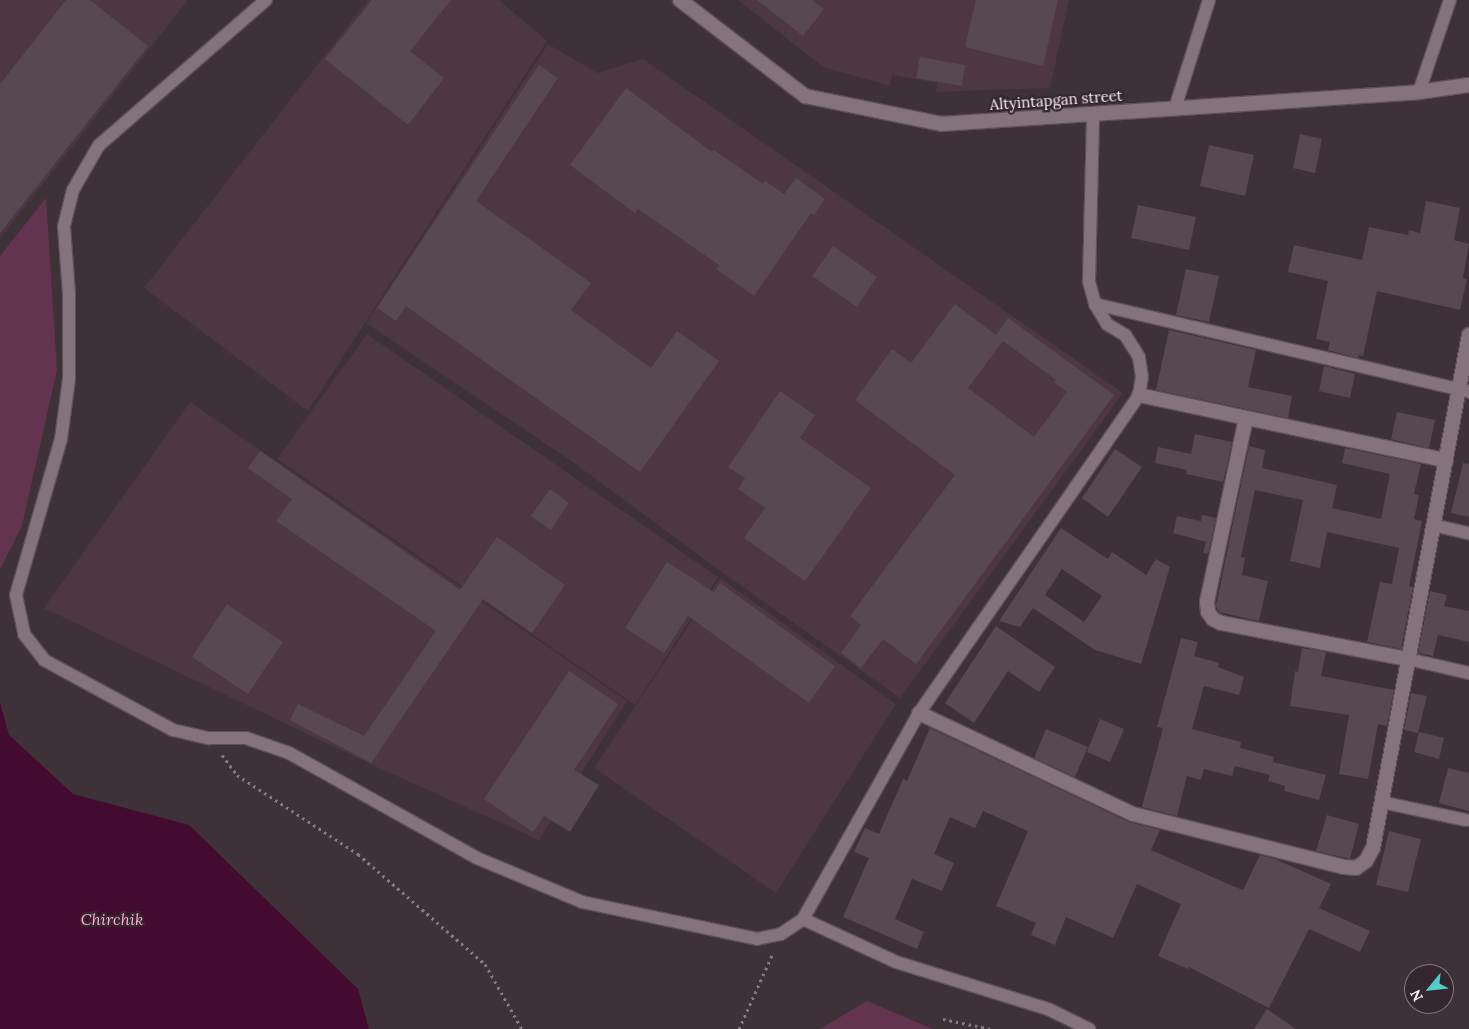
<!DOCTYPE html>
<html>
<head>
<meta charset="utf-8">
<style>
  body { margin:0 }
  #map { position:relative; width:1469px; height:1029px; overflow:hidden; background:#3f3138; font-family:Lora,serif }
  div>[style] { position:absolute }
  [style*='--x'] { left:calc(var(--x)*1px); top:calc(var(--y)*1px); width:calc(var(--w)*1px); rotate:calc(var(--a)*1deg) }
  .built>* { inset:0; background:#4c3743 }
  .green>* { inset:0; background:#62344f }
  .water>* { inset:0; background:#420b2f }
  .building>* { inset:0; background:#584850 }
  .path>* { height:3px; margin-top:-1.5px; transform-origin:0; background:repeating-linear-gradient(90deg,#877a80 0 2.5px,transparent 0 6.5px) }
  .roads { filter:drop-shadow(1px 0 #5d5058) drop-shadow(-1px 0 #5d5058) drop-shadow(0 1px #5d5058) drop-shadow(0 -1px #5d5058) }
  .service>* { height:12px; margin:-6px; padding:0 6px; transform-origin:6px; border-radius:6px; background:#84737c }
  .minor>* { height:14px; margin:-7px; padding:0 7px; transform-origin:7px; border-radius:7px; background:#84737c }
  .tertiary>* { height:14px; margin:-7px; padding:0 7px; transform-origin:7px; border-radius:7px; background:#84737c }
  span { translate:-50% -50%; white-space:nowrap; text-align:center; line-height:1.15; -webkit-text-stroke:4.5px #35272e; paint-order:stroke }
  .street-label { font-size:15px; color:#fbf1f6 }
  .water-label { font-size:16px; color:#ffa5d9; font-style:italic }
  .north { position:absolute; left:1404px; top:964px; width:50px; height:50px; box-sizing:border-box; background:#35272e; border:1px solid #84787e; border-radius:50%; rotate:242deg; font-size:14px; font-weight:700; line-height:20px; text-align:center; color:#fbf1f6 }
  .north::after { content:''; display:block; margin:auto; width:18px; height:22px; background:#52cdcc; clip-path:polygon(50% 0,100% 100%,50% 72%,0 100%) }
</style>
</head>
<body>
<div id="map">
  <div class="built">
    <div style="clip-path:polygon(0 0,188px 0,0 238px)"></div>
    <div style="clip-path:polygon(368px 0,499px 0,547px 41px,308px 411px,144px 288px)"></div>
    <div style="clip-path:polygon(738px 0,1069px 0,1050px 88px,936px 92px,937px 83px,892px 75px,890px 86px,823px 67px)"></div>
    <div style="clip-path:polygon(548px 44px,597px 73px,643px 59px,1123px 393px,900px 698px,716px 568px,570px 460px,366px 323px)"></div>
    <div style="clip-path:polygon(367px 334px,718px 577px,635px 705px,277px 459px)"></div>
    <div style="clip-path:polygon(190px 402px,627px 701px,539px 840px,370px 764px,44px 608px)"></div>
    <div style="clip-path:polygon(720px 578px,896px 704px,776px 893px,594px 768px)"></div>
  </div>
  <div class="green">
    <div style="clip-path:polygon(46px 198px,57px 370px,22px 526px,0 569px,0 256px)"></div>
    <div style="clip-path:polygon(867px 1001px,933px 1029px,820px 1029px)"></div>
  </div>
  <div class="water">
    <div style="clip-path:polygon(0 703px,9px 735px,73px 794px,189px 825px,358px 989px,369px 1029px,0 1029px)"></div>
  </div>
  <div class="building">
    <div style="clip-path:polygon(66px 0,90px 0,148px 46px,0 233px,0 84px)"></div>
    <div style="clip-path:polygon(372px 0,451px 0,410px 51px,444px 78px,408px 125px,325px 59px)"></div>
    <div style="clip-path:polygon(757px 0,812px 0,824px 9px,803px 36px)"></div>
    <div style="clip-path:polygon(976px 0,1058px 0,1043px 66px,965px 47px)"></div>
    <div style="clip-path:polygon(920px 57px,965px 65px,962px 86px,916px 78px)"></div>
    <div style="clip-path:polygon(539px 65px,558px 78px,476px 201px,591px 283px,571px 310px,651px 368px,677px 331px,719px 361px,640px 472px,406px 306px,396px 321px,377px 308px)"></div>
    <div style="clip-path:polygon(626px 88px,712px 152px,714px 150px,763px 184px,765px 181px,784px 194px,796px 178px,825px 199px,814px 215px,811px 213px,754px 296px,716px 269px,719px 265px,638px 209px,635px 213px,570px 165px)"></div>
    <div style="clip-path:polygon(1300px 134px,1322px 139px,1315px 173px,1293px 168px)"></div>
    <div style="clip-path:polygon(1209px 145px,1254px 155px,1245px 196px,1200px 186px)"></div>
    <div style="clip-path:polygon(1426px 201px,1460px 208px,1454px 240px,1469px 244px,1463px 278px,1467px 279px,1460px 310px,1377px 291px,1363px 356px,1359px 355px,1358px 358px,1328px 350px,1330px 342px,1316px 339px,1328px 281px,1288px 272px,1294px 245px,1362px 260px,1369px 227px,1408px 235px,1409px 230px,1420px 233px)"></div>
    <div style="clip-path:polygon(1138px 205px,1196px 217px,1189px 250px,1131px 238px)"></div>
    <div style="clip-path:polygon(833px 246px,877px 277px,857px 307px,812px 276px)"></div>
    <div style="clip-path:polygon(1186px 269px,1219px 276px,1209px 322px,1176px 315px)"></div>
    <div style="clip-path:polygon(evenodd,955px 304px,996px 335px,1008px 318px,1114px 395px,916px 664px,883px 639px,861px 668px,841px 653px,861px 625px,850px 616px,955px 475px,855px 400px,892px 349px,911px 363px,955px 304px,1003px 341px,1056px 380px,1054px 382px,1067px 392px,1034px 437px,968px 388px,1003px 341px)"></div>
    <div style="clip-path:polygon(1169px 330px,1256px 350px,1248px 387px,1292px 396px,1288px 418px,1156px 390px)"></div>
    <div style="clip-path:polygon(1324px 366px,1355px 374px,1350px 398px,1319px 391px)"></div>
    <div style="clip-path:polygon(780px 391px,815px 415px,800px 438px,871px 488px,805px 581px,744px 538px,765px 508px,738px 489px,745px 478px,728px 467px)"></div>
    <div style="clip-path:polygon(1397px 412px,1435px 420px,1429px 448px,1391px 439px)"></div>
    <div style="clip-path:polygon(1195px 434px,1232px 442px,1223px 482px,1186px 474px,1187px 470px,1155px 463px,1158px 447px,1191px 454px)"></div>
    <div style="clip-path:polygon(1249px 446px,1265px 450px,1262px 468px,1337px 485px,1332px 508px,1381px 519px,1390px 474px,1342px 463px,1345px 448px,1421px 464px,1414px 494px,1419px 495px,1414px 519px,1422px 521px,1409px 586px,1413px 587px,1401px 649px,1367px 642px,1380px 582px,1392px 584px,1399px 548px,1327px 532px,1320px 568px,1290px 561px,1303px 500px,1255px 490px,1241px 557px,1245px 558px,1242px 575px,1268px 581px,1259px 621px,1219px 612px,1216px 606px)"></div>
    <div style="clip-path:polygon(1115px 449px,1142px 467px,1108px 517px,1082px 498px)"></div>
    <div style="clip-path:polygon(260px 451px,460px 590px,497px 537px,565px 585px,532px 633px,483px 599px,371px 763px,290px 720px,298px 704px,364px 736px,436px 631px,276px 521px,292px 499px,248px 468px)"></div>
    <div style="clip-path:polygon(1463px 463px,1469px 464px,1469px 517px,1451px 513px)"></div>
    <div style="clip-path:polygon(550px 489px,569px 503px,551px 530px,531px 516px)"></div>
    <div style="clip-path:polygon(1202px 515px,1216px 518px,1208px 554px,1203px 553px,1206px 542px,1173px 533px,1177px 516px,1201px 521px)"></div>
    <div style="clip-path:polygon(evenodd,1061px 528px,1108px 559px,1112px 552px,1146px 575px,1156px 559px,1170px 567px,1141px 664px,1095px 650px,1033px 608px,1020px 627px,999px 621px,1061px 528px,1062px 569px,1102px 596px,1084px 622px,1045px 595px,1062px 569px)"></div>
    <div style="clip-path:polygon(667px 562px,714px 592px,720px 583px,835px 666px,809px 703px,688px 616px,664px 653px,625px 628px)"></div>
    <div style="clip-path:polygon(1430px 591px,1447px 595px,1444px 606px,1469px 611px,1469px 642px,1438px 635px,1433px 656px,1418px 653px)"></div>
    <div style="clip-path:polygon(227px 604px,283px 642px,248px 694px,192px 657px)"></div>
    <div style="clip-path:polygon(996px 626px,1055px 667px,1039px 692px,1008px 671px,974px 723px,945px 703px)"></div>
    <div style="clip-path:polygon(1181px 638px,1198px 642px,1194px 656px,1219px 663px,1218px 667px,1244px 677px,1239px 695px,1204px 686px,1192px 729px,1241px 742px,1240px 748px,1274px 757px,1270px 775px,1235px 766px,1232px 776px,1204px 769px,1201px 780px,1187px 776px,1177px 816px,1142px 807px,1163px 728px,1157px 727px)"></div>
    <div style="clip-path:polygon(1302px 648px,1326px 652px,1321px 676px,1394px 690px,1387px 726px,1378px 724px,1368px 779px,1339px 774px,1349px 715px,1290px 706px,1295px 671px,1298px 672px)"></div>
    <div style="clip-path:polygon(569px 671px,618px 704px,574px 770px,599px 785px,570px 832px,544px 816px,533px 832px,484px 799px)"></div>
    <div style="clip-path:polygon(1411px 693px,1427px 696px,1418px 733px,1404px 730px)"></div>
    <div style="clip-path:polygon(1100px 719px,1124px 729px,1110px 762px,1087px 752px)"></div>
    <div style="clip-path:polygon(930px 728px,1129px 822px,1160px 830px,1151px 850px,1233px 886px,1243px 890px,1260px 855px,1275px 859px,1331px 884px,1319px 908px,1370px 931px,1360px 952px,1309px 929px,1269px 1008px,1189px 967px,1188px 969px,1158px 956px,1181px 904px,1137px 884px,1113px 938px,1066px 917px,1055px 945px,1031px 935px,1036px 923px,996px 906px,1028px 831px,983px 811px,975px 828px,950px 817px,934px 854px,954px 863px,942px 891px,912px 879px,895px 919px,924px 932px,917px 949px,843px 917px,869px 858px,854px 852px,865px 828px,879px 834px,903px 779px,907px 781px)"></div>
    <div style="clip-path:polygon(1046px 729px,1088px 747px,1075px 777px,1034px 758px)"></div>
    <div style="clip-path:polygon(1419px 732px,1444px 738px,1439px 759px,1414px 752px)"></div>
    <div style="clip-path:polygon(1273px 762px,1326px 775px,1319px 800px,1284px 791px,1285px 786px,1268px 781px)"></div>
    <div style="clip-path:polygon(1448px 768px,1469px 773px,1469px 811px,1439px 803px)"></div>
    <div style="clip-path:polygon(1327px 815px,1359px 824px,1350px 859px,1316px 851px)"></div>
    <div style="clip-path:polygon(1389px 831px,1421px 839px,1408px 892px,1376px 885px)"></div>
    <div style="clip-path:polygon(1267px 1009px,1296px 1029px,1254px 1029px)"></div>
  </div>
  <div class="path">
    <div style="--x:222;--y:755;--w:25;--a:53"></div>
    <div style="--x:237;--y:775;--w:145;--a:33.1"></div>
    <div style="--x:358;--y:854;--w:168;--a:40.9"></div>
    <div style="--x:485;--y:964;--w:75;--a:60.4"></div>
    <div style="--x:943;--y:1019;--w:49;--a:11.8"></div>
    <div style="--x:739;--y:1029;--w:83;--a:-65.9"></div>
  </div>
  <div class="roads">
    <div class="service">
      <div style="--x:266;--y:0;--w:221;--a:139"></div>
      <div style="--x:99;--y:145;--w:52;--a:120"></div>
      <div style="--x:73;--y:190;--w:38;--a:104"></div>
      <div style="--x:64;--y:227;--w:66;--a:85.7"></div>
      <div style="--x:69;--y:293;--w:86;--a:90"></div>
      <div style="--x:69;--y:379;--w:61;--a:97.6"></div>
      <div style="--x:61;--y:439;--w:162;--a:106.1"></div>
      <div style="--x:16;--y:595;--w:40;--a:78"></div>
      <div style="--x:24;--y:634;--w:33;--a:52"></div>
      <div style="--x:44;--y:660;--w:147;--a:28.5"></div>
      <div style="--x:173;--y:730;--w:37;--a:13"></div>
      <div style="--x:209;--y:738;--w:37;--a:0"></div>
      <div style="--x:246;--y:738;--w:46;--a:19.2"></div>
      <div style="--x:289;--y:753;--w:215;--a:29.2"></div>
      <div style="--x:477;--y:858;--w:114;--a:22.7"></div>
      <div style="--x:582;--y:902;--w:179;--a:11.9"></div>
      <div style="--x:757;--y:939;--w:25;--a:-12"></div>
      <div style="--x:781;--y:934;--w:27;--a:-34"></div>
      <div style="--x:803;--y:919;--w:236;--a:-60.6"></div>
      <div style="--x:919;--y:713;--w:387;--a:-55.3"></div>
      <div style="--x:1139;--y:395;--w:18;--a:-81"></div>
      <div style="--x:1142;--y:377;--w:20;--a:-99"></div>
      <div style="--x:1139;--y:357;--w:26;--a:-122"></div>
      <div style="--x:1125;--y:335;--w:21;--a:-149"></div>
      <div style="--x:1107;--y:324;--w:23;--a:-121"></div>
      <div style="--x:1095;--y:304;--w:24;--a:-105"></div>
      <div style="--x:1089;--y:281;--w:167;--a:-88.6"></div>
      <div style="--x:1419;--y:92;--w:97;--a:-71.4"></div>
      <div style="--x:1175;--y:108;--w:113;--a:-72.5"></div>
      <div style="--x:1095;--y:304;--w:384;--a:13.2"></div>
      <div style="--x:1433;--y:525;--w:37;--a:13"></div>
      <div style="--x:1408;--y:659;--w:63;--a:12.9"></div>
      <div style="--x:1381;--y:802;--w:87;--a:12"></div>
      <div style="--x:803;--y:919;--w:102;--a:24.8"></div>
      <div style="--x:896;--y:962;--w:159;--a:17.2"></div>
      <div style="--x:1048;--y:1009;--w:46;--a:26"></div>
    </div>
    <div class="minor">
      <div style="--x:1139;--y:395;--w:314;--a:12"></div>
      <div style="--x:1246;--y:418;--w:188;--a:102"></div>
      <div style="--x:1207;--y:602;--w:10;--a:84"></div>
      <div style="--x:1208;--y:612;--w:9;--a:54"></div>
      <div style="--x:1213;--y:619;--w:9;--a:27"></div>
      <div style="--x:1221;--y:623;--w:190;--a:10.9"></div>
      <div style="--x:919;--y:713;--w:237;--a:25.3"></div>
      <div style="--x:1133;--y:814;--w:218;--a:14.1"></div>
      <div style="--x:1344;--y:867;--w:12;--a:5"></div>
      <div style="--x:1356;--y:868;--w:12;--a:-35"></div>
      <div style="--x:1366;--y:861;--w:15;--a:-62"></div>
      <div style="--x:1373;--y:848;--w:522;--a:-79.4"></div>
    </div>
    <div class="tertiary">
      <div style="--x:680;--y:0;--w:158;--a:37.5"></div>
      <div style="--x:805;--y:96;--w:139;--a:11.6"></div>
      <div style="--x:941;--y:124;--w:479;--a:-3.8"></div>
      <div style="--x:1419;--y:92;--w:50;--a:-8"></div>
    </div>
  </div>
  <div class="street-label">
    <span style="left:1056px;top:100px;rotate:-4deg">Altyintapgan street</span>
  </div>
  <div class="water-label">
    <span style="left:112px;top:919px">Chirchik</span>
  </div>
  <div class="north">N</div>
</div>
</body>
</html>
